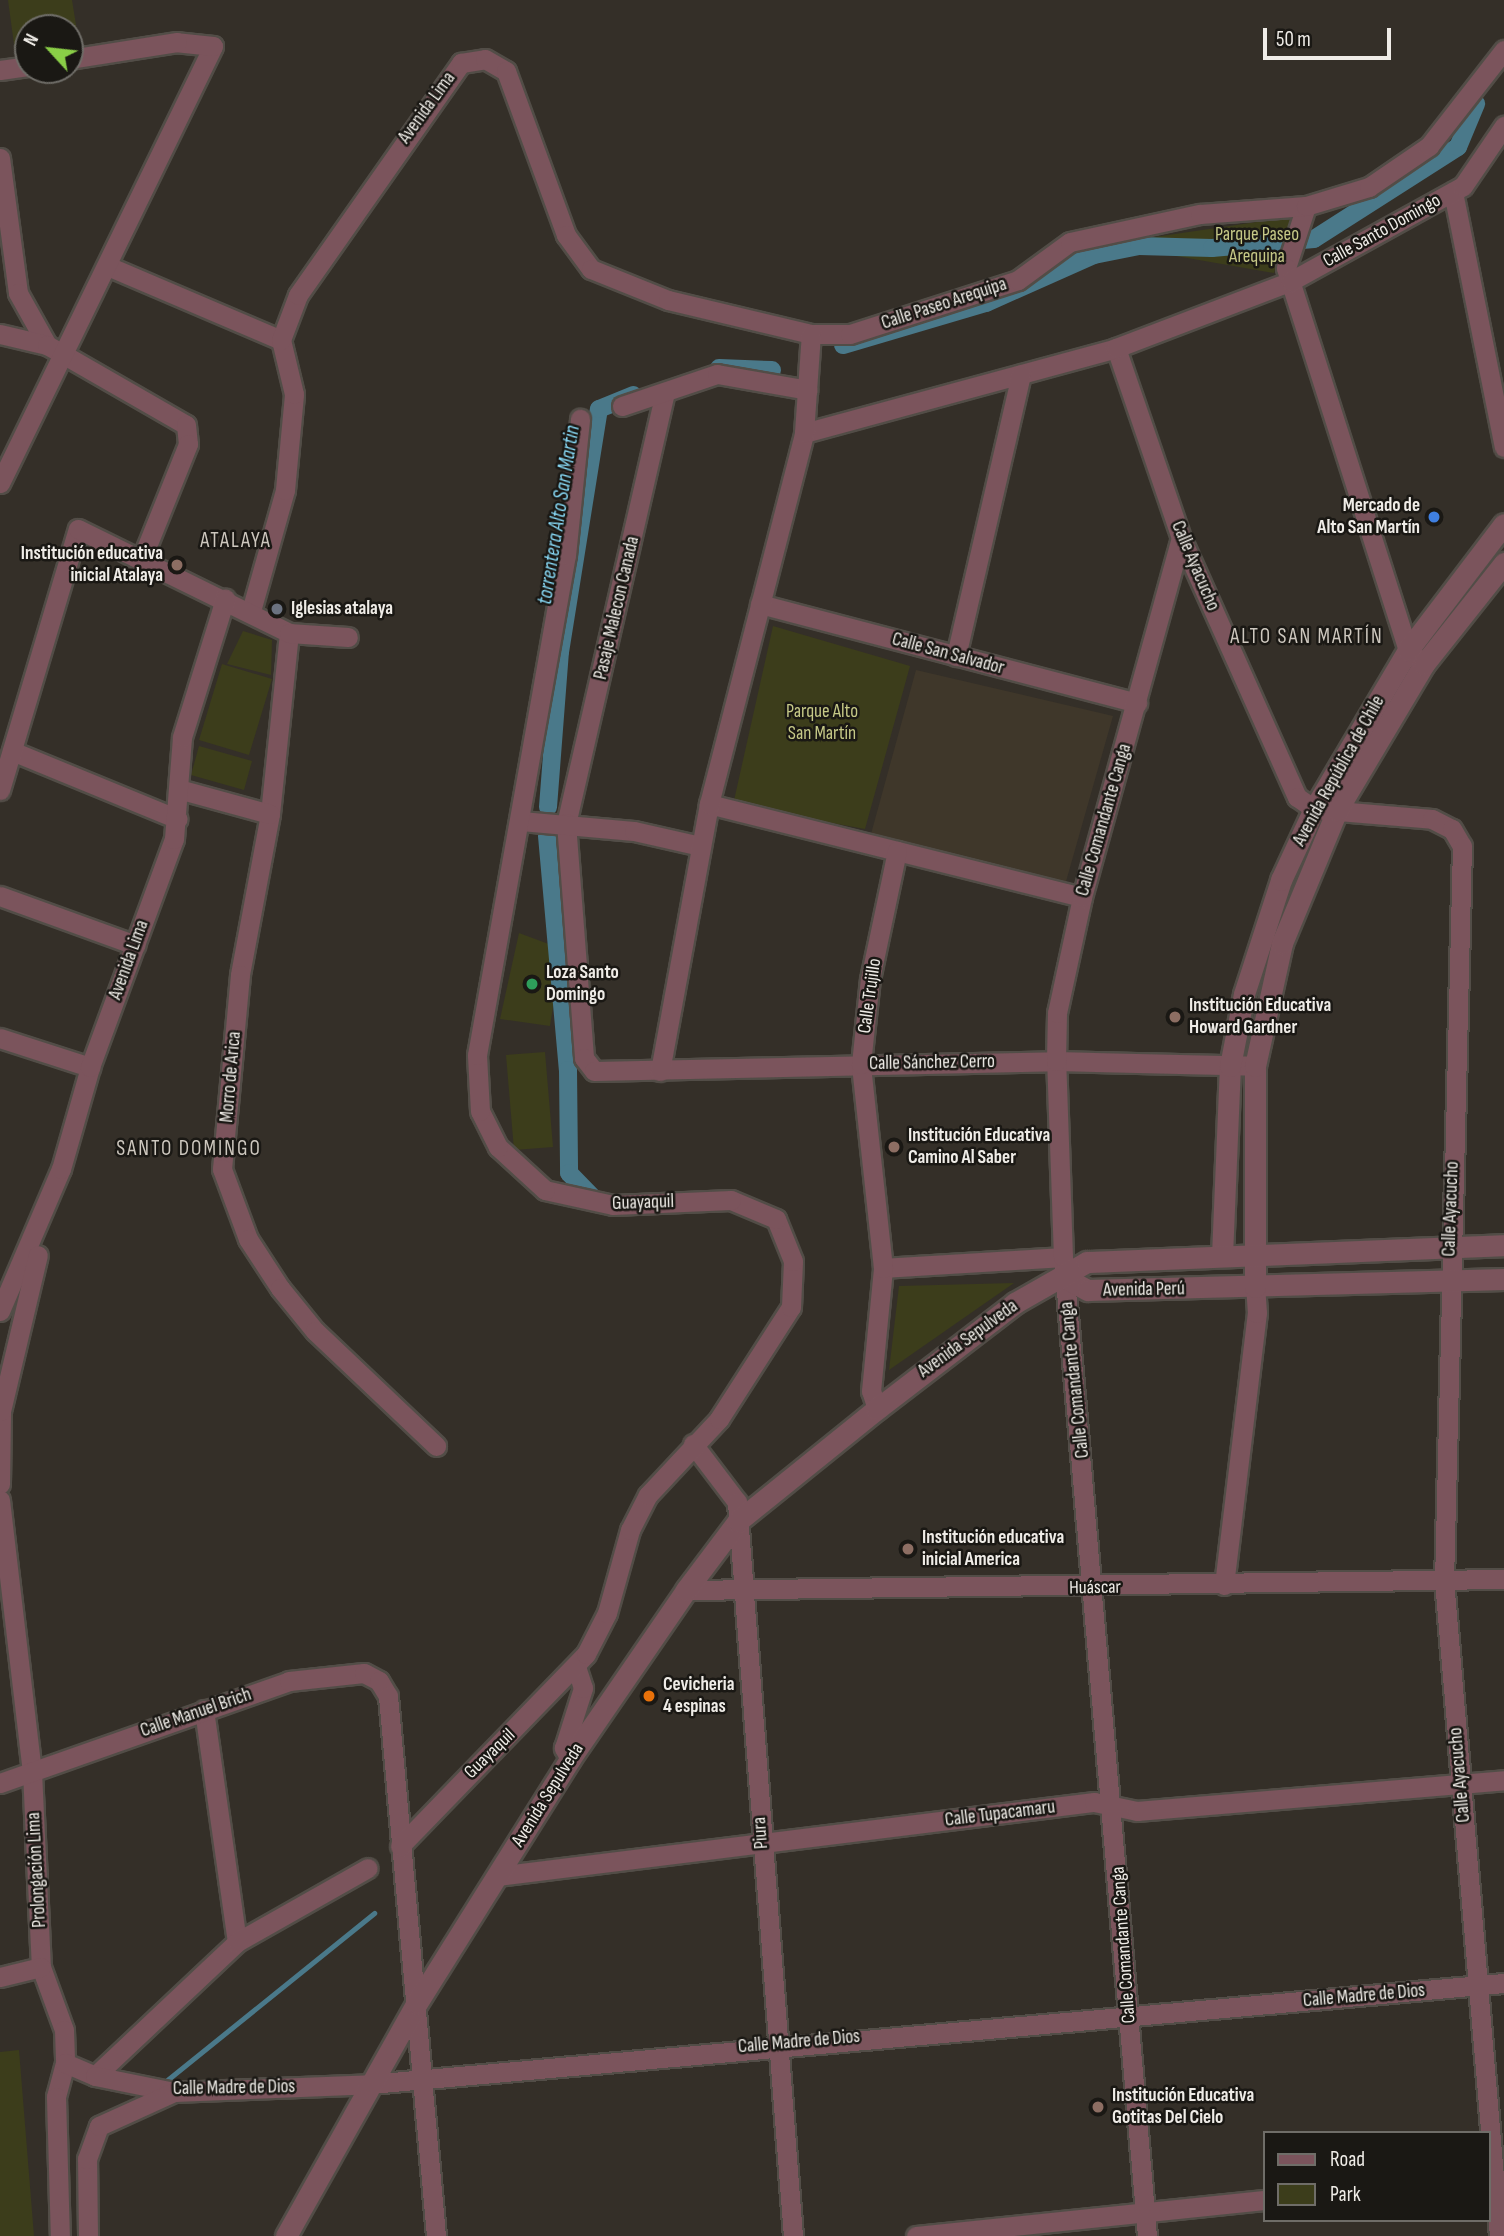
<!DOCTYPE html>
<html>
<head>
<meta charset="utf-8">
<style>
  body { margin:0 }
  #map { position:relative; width:1504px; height:2236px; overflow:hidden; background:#342f28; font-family:"Sofia Sans Condensed",sans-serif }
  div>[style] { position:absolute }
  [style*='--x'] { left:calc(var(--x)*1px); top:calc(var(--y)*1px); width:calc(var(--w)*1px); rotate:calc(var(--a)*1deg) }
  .built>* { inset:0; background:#3f372a }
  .green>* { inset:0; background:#3c3d1b }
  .stream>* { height:5px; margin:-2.5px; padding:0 2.5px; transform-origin:2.5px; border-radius:2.5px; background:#4a798a }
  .canal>* { height:18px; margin:-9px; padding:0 9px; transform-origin:9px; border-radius:9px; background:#4a798a }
  .roads { filter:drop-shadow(2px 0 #524d47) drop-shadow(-2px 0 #524d47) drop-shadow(0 2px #524d47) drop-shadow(0 -2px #524d47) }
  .minor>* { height:19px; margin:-9.5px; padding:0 9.5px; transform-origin:9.5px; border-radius:9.5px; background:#7b545c }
  .tertiary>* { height:21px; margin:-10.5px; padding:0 10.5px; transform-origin:10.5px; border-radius:10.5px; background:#7b545c }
  .dots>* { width:19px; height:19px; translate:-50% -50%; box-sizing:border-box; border:4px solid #1a1814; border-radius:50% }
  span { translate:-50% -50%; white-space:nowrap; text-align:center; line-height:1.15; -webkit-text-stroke:5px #1a1814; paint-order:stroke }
  .street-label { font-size:19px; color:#efece7 }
  .park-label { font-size:19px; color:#c6c987 }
  .poi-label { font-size:19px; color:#efece7; font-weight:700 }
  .right { translate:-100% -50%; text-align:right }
  .left { translate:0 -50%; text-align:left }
  .water-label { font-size:21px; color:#86d6f2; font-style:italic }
  .neighbourhood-label { font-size:21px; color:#cdc7be; letter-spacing:2px }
  .legend { position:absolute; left:1263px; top:2131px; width:228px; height:91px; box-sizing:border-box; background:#1a1814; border:2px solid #6f6d68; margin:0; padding:9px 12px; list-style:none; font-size:21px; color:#efece7 }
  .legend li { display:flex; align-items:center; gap:14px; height:35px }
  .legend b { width:35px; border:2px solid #6f6d68 }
  .north { position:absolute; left:14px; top:14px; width:70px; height:70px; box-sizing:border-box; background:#1a1814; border:2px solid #6f6d68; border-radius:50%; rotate:297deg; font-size:19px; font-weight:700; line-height:28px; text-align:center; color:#efece7 }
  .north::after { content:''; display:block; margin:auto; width:24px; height:32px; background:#8ace47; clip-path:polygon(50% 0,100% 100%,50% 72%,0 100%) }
  .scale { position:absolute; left:1263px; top:28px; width:128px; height:32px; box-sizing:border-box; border:4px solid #efece7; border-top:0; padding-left:9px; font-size:21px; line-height:24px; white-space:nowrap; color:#efece7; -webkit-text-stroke:5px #1a1814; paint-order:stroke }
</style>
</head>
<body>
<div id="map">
  <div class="built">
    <div style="clip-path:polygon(916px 670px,1113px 716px,1065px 885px,871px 834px)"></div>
  </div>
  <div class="green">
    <div style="clip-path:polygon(8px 0,72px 0,80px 50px,70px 51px,70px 28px,28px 28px,28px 57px,16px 59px)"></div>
    <div style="clip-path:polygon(1291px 217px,1274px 273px,1107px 244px)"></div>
    <div style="clip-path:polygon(773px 626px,910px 666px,865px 829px,733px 805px)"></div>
    <div style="clip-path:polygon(243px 631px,272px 640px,271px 675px,227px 664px)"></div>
    <div style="clip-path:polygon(222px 664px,272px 679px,249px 755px,199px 740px)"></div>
    <div style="clip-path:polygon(199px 746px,252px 761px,244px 790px,191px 775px)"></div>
    <div style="clip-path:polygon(519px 933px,562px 949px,550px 1026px,500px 1019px)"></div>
    <div style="clip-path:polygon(545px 1052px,553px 1147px,514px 1150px,506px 1055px)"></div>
    <div style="clip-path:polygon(1014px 1283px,889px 1370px,899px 1286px)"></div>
    <div style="clip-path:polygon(19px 2050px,34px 2236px,0 2236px,0 2052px)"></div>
  </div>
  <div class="stream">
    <div style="--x:161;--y:2085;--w:274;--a:-38.9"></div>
  </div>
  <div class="canal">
    <div style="--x:843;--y:345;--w:149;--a:-16.4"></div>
    <div style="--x:986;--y:303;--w:118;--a:-24"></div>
    <div style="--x:1094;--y:255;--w:46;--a:-11.3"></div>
    <div style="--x:1139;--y:246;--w:73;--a:1.6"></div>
    <div style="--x:1212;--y:248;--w:102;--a:-5"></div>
    <div style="--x:1314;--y:239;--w:171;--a:-32.6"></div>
    <div style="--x:1458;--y:147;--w:47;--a:-67.3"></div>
    <div style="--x:719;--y:368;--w:53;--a:2.2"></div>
    <div style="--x:548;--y:807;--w:155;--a:-85.6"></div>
    <div style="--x:560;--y:652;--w:246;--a:-80.9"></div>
    <div style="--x:599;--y:409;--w:37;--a:-22"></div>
    <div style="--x:547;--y:836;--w:235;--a:84.9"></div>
    <div style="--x:568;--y:1070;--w:103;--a:89.4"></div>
    <div style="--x:569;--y:1173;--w:43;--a:45.9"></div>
  </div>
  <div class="roads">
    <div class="minor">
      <div style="--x:0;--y:70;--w:28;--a:-8"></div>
      <div style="--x:0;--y:158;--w:136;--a:82.4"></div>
      <div style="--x:18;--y:293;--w:60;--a:60.9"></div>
      <div style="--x:1453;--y:192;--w:260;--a:78.7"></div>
      <div style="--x:1306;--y:206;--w:65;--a:107.9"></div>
      <div style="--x:1286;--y:268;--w:401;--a:72.3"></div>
      <div style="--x:1408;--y:650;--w:12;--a:42"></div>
      <div style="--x:110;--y:267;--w:186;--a:23.1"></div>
      <div style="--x:0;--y:334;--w:48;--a:13.2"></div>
      <div style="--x:47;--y:345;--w:160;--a:29.9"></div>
      <div style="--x:186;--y:425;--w:19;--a:84"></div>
      <div style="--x:188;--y:444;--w:126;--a:111.9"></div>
      <div style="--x:1116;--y:348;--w:201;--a:71.1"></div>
      <div style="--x:1181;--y:538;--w:284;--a:65.9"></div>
      <div style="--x:1297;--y:797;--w:21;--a:35"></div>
      <div style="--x:1314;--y:809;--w:118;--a:4.8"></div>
      <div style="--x:1432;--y:819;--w:22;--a:27"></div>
      <div style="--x:1452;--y:829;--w:20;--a:60"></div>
      <div style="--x:1462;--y:846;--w:734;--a:91.4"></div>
      <div style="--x:1444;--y:1580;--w:658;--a:85.21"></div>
      <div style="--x:665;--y:392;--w:442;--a:102.9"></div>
      <div style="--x:566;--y:823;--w:236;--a:85.6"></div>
      <div style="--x:584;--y:1058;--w:16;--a:52"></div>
      <div style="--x:594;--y:1071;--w:462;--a:-1.2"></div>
      <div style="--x:1056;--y:1061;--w:199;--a:1.4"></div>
      <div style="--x:622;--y:406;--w:100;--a:-18.6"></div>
      <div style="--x:717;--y:374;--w:92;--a:10"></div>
      <div style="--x:804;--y:433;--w:323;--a:-15.2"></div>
      <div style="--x:1116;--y:348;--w:187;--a:-20.9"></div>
      <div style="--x:1291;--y:281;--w:196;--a:-28.9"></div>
      <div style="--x:1463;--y:186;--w:73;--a:-55.7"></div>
      <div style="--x:0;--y:483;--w:486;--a:-64"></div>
      <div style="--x:213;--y:46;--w:36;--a:-174"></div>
      <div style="--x:177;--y:42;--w:108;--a:171"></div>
      <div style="--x:760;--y:604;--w:390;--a:14.7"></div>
      <div style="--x:251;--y:611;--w:126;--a:-74.3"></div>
      <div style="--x:285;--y:490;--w:96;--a:-84.6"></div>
      <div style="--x:294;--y:394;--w:56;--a:-103.5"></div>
      <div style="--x:281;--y:340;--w:48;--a:-69.3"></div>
      <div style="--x:298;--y:295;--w:284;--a:-54.9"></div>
      <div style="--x:461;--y:63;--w:24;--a:-9"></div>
      <div style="--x:485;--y:59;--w:24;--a:30"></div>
      <div style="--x:506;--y:71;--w:175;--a:69.9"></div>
      <div style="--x:566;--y:235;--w:42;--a:53.7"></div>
      <div style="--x:591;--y:269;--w:83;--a:21.9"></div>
      <div style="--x:668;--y:300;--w:147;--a:13.4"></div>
      <div style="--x:811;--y:334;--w:39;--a:0"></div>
      <div style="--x:850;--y:334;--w:176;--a:-17.8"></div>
      <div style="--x:1018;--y:280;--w:64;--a:-36.2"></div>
      <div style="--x:1070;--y:242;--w:133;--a:-12.2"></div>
      <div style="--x:1200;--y:214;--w:106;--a:-4.3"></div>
      <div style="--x:1306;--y:206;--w:66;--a:-16.8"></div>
      <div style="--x:1369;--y:187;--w:73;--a:-34.3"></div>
      <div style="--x:1429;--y:146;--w:122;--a:-52"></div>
      <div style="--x:289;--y:633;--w:182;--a:96"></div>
      <div style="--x:270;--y:814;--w:164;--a:100.6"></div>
      <div style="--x:240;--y:975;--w:195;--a:95.3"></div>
      <div style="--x:222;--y:1169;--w:75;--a:69.6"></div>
      <div style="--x:248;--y:1239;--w:59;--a:56.9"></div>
      <div style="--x:280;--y:1288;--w:55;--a:50.9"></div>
      <div style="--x:315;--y:1331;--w:167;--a:43.5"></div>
      <div style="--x:956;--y:656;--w:289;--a:-77"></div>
      <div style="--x:12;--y:751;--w:179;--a:22.3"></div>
      <div style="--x:0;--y:790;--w:272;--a:-73.4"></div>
      <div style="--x:78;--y:529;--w:235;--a:26.2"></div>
      <div style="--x:289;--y:633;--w:59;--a:3.9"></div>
      <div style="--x:182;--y:790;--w:91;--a:15.3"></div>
      <div style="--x:709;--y:804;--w:384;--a:14"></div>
      <div style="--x:521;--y:821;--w:113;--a:5.1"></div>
      <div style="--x:634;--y:831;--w:68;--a:12.8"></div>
      <div style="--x:0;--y:896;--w:144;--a:19.9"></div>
      <div style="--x:0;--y:1038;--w:95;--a:17.9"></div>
      <div style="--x:660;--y:1071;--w:271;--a:-79.6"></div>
      <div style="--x:709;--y:804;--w:383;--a:-75.6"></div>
      <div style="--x:804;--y:433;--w:99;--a:-86"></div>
      <div style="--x:883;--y:1268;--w:180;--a:-3.5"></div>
      <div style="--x:0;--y:1311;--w:155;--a:-66.8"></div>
      <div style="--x:61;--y:1169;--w:106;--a:-74.1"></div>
      <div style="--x:90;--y:1067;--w:243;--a:-69.8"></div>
      <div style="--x:174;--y:839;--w:102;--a:-85.5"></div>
      <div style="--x:182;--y:737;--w:145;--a:-72.7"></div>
      <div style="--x:877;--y:1409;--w:19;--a:-108"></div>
      <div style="--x:871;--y:1391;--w:124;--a:-84.4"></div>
      <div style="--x:883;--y:1268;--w:205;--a:-96.2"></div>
      <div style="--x:861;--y:1064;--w:85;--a:-84"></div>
      <div style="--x:870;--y:979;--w:131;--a:-78.1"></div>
      <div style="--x:693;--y:1444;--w:73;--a:52.8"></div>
      <div style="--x:737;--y:1502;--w:736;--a:85.64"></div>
      <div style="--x:0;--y:1484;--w:73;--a:-89.2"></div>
      <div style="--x:1;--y:1411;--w:160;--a:-76.7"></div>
      <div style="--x:0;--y:1500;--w:273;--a:83.3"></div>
      <div style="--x:32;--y:1771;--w:196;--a:87.4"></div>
      <div style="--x:41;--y:1967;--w:67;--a:69.9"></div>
      <div style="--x:64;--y:2030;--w:33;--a:88"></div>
      <div style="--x:65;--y:2063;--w:35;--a:105"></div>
      <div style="--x:56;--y:2097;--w:139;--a:88.4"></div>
      <div style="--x:1224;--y:1585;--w:274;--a:-83.1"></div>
      <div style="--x:1257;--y:1313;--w:26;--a:-94"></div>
      <div style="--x:686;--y:1590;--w:818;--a:-0.77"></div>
      <div style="--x:204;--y:1710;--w:234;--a:81.9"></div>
      <div style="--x:570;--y:1759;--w:13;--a:-119"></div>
      <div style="--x:564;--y:1748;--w:63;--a:-72.4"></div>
      <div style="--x:583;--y:1688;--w:23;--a:-108"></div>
      <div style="--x:0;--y:1783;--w:306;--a:-19.4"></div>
      <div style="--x:289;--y:1681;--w:75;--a:-6.1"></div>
      <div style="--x:364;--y:1673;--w:17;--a:28"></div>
      <div style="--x:379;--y:1681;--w:17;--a:59"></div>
      <div style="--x:388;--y:1696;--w:542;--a:84.92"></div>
      <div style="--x:400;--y:1846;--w:267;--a:-45.9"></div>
      <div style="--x:586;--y:1654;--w:46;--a:-62.9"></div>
      <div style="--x:607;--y:1613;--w:86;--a:-74.5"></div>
      <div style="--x:630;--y:1530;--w:39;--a:-63"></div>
      <div style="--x:648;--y:1495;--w:104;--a:-46.9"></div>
      <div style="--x:719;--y:1419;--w:133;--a:-57.3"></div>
      <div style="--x:791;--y:1307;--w:46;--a:-87.5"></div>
      <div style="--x:793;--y:1261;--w:45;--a:-112"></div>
      <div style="--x:776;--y:1219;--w:49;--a:-157.1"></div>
      <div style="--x:731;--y:1200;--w:118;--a:177.6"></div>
      <div style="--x:613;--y:1205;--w:70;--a:-167.6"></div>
      <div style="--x:545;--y:1190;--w:64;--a:-137.5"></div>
      <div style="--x:498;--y:1147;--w:40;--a:-116.6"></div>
      <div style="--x:480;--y:1111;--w:56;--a:-93.1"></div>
      <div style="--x:477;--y:1055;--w:508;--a:-79.91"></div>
      <div style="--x:566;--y:555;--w:137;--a:-84.1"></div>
      <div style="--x:497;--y:1876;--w:602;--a:-7.07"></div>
      <div style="--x:1094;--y:1802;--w:44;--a:11.8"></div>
      <div style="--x:1137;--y:1811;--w:368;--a:-4.8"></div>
      <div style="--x:0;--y:1977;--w:42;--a:-13.7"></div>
      <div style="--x:65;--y:2063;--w:33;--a:23"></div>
      <div style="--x:95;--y:2076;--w:195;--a:-43.3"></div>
      <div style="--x:237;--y:1942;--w:150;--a:-29.5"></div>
      <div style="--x:95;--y:2076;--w:81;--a:11.4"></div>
      <div style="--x:174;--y:2092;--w:196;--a:-2.3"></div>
      <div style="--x:370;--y:2084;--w:1138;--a:-5.09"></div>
      <div style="--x:88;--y:2236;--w:77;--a:-90.7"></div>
      <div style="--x:87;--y:2159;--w:35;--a:-70"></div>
      <div style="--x:99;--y:2126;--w:82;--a:-24.4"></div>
      <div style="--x:916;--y:2236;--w:350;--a:-5.9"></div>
      <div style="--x:1147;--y:2236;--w:983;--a:-94.9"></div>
      <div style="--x:1063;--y:1257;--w:196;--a:-92"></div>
      <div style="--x:1056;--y:1061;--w:48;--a:-88.8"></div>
      <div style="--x:1057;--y:1013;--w:119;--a:-77.8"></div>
      <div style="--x:1082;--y:897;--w:372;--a:-74.6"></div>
    </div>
    <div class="tertiary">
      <div style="--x:1222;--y:1256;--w:190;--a:-87.6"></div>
      <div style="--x:1230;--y:1066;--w:73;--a:-79"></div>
      <div style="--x:1244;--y:994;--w:120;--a:-72"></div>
      <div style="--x:1281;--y:880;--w:78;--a:-65.1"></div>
      <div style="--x:1314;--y:809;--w:185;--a:-59.4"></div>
      <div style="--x:1408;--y:650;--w:158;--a:-52.7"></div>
      <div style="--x:1065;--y:1278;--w:26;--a:28"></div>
      <div style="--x:1088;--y:1290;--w:416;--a:-1.5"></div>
      <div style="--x:1255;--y:1287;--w:221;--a:-90"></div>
      <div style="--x:1255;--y:1066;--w:126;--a:-77.6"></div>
      <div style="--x:1282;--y:943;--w:144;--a:-67.5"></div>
      <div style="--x:1337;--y:810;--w:170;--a:-59.2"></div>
      <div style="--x:1424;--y:664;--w:129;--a:-51.6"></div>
      <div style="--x:286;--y:2236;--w:267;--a:-60.7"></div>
      <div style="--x:417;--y:2003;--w:288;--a:-57.9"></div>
      <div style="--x:570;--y:1759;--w:205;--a:-55.5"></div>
      <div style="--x:686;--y:1590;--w:86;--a:-53"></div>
      <div style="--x:738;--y:1521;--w:179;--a:-38.9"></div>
      <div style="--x:877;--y:1409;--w:174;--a:-37.5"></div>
      <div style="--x:1015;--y:1303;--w:83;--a:-29.7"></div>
      <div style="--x:1087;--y:1262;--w:417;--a:-2.3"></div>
    </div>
  </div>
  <div class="dots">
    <div style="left:1434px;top:517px;background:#3f7fe0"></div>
    <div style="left:177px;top:565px;background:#8d6e63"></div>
    <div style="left:277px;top:609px;background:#6b7280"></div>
    <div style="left:532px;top:984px;background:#2e9e5b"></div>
    <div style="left:1175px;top:1017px;background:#8d6e63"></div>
    <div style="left:894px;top:1147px;background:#8d6e63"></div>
    <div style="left:908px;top:1549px;background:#8d6e63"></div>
    <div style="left:649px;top:1696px;background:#e8710a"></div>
    <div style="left:1098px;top:2107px;background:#8d6e63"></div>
  </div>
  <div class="street-label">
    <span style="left:427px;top:108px;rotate:-54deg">Avenida Lima</span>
    <span style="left:1382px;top:231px;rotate:-29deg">Calle Santo Domingo</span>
    <span style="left:944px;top:304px;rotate:-18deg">Calle Paseo Arequipa</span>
    <span style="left:1195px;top:566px;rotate:67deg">Calle Ayacucho</span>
    <span style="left:617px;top:608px;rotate:-77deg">Pasaje Malecon Canada</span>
    <span style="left:948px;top:654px;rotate:15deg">Calle San Salvador</span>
    <span style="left:1339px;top:771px;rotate:-61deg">Avenida República de Chile</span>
    <span style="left:1104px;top:820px;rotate:-74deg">Calle Comandante Canga</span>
    <span style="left:129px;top:960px;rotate:-70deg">Avenida Lima</span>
    <span style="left:870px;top:996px;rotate:-82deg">Calle Trujillo</span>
    <span style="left:932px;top:1063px;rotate:-1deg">Calle Sánchez Cerro</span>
    <span style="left:231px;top:1077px;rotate:-85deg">Morro de Arica</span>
    <span style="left:643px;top:1203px;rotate:-2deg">Guayaquil</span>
    <span style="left:1451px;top:1209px;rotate:-88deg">Calle Ayacucho</span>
    <span style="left:1144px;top:1290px;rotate:-1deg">Avenida Perú</span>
    <span style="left:968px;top:1339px;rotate:-36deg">Avenida Sepulveda</span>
    <span style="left:1075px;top:1380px;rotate:-96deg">Calle Comandante Canga</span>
    <span style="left:1095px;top:1588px;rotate:-1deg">Huáscar</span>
    <span style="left:196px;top:1713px;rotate:-19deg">Calle Manuel Brich</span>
    <span style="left:490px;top:1754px;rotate:-44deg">Guayaquil</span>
    <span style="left:1460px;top:1775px;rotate:-95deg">Calle Ayacucho</span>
    <span style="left:548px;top:1795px;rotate:-58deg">Avenida Sepulveda</span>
    <span style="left:1000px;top:1814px;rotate:-7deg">Calle Tupacamaru</span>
    <span style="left:761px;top:1833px;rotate:-94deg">Piura</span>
    <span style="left:37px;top:1870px;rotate:-93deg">Prolongación Lima</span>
    <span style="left:1124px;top:1945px;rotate:-94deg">Calle Comandante Canga</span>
    <span style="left:1364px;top:1996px;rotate:-5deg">Calle Madre de Dios</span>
    <span style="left:799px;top:2042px;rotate:-5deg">Calle Madre de Dios</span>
    <span style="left:234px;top:2088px;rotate:-1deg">Calle Madre de Dios</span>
  </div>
  <div class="park-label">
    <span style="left:1257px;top:246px">Parque Paseo<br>Arequipa</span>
    <span style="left:822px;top:723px">Parque Alto<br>San Martín</span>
  </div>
  <div class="poi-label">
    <span class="right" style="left:1420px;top:517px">Mercado de<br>Alto San Martín</span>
    <span class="right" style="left:163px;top:565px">Institución educativa<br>inicial Atalaya</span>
    <span class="left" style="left:291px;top:609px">Iglesias atalaya</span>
    <span class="left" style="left:546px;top:984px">Loza Santo<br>Domingo</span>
    <span class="left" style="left:1189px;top:1017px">Institución Educativa<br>Howard Gardner</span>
    <span class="left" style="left:908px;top:1147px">Institución Educativa<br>Camino Al Saber</span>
    <span class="left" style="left:922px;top:1549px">Institución educativa<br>inicial America</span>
    <span class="left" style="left:663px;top:1696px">Cevicheria<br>4 espinas</span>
    <span class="left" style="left:1112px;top:2107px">Institución Educativa<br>Gotitas Del Cielo</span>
  </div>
  <div class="water-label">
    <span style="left:559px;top:515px;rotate:-81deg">torrentera Alto San Martin</span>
  </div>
  <div class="neighbourhood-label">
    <span style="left:236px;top:541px">ATALAYA</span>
    <span style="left:1307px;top:637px">ALTO SAN MARTÍN</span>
    <span style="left:189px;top:1149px">SANTO DOMINGO</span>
  </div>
  <ul class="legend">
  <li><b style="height:9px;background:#7b545c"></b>Road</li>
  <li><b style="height:19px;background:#3c3d1b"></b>Park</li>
  </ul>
  <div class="north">N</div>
  <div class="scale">50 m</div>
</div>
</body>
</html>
